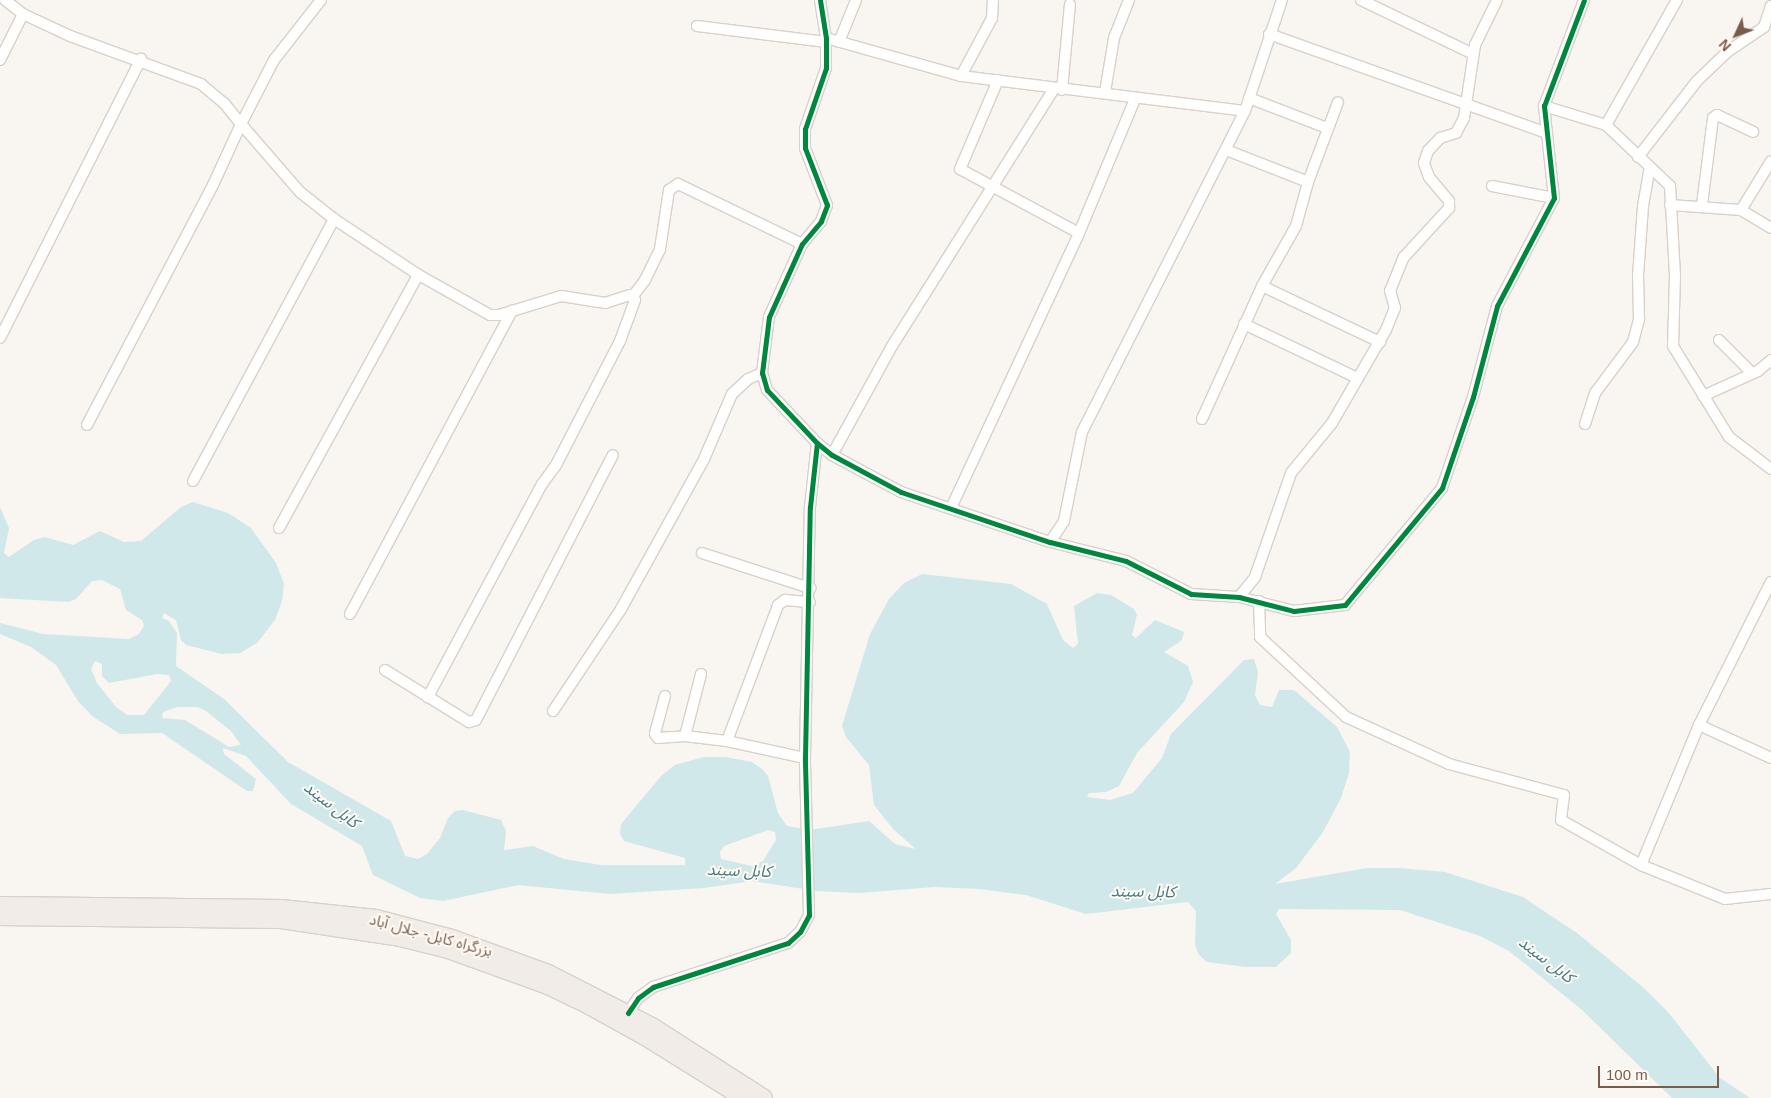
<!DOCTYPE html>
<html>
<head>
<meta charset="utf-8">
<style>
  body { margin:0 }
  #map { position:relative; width:1771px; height:1098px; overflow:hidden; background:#f9f5f0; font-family:Helvetica,"Noto Sans Arabic",sans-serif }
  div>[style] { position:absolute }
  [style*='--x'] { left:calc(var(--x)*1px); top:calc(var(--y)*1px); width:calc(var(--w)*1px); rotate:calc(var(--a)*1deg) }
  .water>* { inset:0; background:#d0e8ea }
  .roads { filter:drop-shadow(1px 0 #d7d1cb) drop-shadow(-1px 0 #d7d1cb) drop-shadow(0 1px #d7d1cb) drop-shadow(0 -1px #d7d1cb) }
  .minor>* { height:10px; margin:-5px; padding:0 5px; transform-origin:5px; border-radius:5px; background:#fefefd }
  .trunk>* { height:16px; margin:-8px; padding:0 8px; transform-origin:8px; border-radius:8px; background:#f2ece8 }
  .cycleway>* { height:5px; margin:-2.5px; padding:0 2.5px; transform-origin:2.5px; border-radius:2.5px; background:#00873e }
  span { translate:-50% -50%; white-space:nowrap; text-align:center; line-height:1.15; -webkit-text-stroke:4px #fffaf3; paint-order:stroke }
  .street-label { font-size:15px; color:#7a5c4d }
  .water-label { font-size:16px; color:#437c86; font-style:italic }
  .north { position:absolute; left:1711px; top:10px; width:50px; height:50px; -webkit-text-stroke:4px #fffaf3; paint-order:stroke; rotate:227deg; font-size:14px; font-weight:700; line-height:20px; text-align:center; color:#7a5c4d }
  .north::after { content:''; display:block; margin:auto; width:18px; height:22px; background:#7a5c4d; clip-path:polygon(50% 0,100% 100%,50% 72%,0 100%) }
  .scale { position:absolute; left:1598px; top:1066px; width:121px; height:22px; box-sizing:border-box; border:2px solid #7a5c4d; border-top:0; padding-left:6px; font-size:15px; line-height:18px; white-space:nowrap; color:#7a5c4d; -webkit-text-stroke:4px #fffaf3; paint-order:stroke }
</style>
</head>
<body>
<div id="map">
  <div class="water">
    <div style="clip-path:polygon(evenodd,193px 502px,228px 513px,251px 528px,276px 563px,284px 584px,282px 601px,275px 620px,257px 643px,240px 653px,222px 654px,186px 645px,181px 640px,176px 620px,164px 613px,162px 618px,169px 621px,177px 633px,176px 666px,224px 699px,288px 762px,391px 821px,405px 856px,418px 859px,427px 854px,440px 838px,448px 818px,455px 811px,463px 810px,501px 820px,506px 831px,504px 850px,533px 846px,564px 859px,601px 865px,685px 865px,685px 858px,624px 841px,620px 834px,621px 824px,662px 775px,675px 765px,704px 757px,725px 757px,752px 762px,762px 769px,768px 776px,778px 813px,787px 826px,809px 830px,869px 821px,895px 844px,916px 849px,894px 830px,874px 805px,869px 765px,846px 737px,842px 726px,870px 634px,889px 599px,904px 583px,922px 574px,1011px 584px,1047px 604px,1063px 640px,1073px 648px,1078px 644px,1074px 606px,1097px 593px,1111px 595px,1134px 609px,1137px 615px,1132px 635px,1136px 638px,1155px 620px,1184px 632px,1182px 640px,1164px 652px,1188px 666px,1193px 682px,1184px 702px,1137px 753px,1119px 786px,1106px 792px,1089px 793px,1087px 797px,1110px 800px,1133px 793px,1162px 758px,1171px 734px,1244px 660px,1254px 659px,1258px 672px,1255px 695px,1260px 705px,1272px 707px,1279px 690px,1294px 690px,1337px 727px,1350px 752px,1349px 773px,1341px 798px,1323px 832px,1296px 868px,1275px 884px,1367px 868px,1397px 868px,1445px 872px,1523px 897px,1577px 933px,1645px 989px,1668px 1012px,1720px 1078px,1750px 1098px,1672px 1098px,1582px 1010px,1509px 951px,1480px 936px,1400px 910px,1279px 909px,1276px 914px,1291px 940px,1291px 953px,1276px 967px,1246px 967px,1207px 962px,1199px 955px,1195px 945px,1196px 911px,1188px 902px,1086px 914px,1026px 895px,979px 889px,934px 887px,859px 893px,816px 891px,752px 881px,704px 888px,610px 894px,518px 885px,443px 901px,420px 898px,373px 875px,362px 846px,291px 804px,246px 756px,223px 748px,224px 754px,256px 779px,253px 791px,247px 791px,162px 733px,120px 734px,92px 716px,78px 701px,56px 665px,31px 647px,0 634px,0 623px,43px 634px,129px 639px,139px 634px,144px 626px,142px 620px,126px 610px,120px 589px,102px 580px,92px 581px,76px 599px,68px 602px,0 598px,0 507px,9px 528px,4px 553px,9px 557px,34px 540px,45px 537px,73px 545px,100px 531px,124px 542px,141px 541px,181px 507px,193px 502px,95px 661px,102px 664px,102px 676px,109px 683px,157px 674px,169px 675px,171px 681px,144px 715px,127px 715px,116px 707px,97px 683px,91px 669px,95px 661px,193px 502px,177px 707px,198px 707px,206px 711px,231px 731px,241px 745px,229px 747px,185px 720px,162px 718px,163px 712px,177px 707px,193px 502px,768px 830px,775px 832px,776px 840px,763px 861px,752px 866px,721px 859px,720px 852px,724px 846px,768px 830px)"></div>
  </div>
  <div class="roads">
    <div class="minor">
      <div style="--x:5;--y:0;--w:23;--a:38"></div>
      <div style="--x:23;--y:14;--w:52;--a:25.1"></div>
      <div style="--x:70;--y:36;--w:140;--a:20.1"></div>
      <div style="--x:201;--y:84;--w:30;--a:40"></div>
      <div style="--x:224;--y:103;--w:27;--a:51"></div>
      <div style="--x:241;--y:124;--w:67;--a:114.7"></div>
      <div style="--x:213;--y:185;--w:271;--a:117.7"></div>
      <div style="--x:321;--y:0;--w:76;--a:128.1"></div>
      <div style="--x:274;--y:60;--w:72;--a:117.3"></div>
      <div style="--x:241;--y:124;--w:90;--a:49.1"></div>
      <div style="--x:300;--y:192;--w:43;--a:38.5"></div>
      <div style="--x:334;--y:219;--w:100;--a:33.5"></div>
      <div style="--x:417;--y:274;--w:84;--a:29.3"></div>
      <div style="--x:490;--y:315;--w:9;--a:0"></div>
      <div style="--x:499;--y:315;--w:65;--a:-17"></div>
      <div style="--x:561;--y:296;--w:45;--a:9"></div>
      <div style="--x:605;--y:303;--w:26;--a:-18"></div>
      <div style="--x:630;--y:295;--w:7;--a:45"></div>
      <div style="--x:635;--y:300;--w:44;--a:110.1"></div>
      <div style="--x:620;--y:341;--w:140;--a:117.3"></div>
      <div style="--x:556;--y:465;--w:24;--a:126"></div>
      <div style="--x:542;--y:484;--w:242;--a:118.2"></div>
      <div style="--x:1361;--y:0;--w:124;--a:25.7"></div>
      <div style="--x:697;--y:26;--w:130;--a:7.1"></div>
      <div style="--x:1269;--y:34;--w:295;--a:19.6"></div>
      <div style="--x:826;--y:38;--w:140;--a:15.7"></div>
      <div style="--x:961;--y:76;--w:286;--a:7"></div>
      <div style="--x:839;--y:42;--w:45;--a:-68"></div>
      <div style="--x:0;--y:60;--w:51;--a:-63.4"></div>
      <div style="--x:961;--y:76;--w:66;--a:-61.9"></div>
      <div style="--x:992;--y:18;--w:18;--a:-87"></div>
      <div style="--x:998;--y:80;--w:97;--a:113.1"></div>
      <div style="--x:960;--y:169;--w:135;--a:28.3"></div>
      <div style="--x:1062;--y:90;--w:86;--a:-84.7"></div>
      <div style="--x:1105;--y:92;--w:55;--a:-80.5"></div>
      <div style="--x:1114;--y:38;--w:41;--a:-68.5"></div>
      <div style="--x:1249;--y:98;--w:84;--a:21"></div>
      <div style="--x:1544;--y:106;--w:65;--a:17"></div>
      <div style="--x:1606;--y:125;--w:88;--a:43.6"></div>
      <div style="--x:1670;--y:186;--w:89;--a:86.8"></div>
      <div style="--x:1675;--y:275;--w:71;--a:91.6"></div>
      <div style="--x:1673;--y:346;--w:107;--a:58.4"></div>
      <div style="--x:1729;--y:437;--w:53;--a:37.3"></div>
      <div style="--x:1606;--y:125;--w:144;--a:-60.4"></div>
      <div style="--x:1226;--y:150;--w:88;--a:21.3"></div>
      <div style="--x:1638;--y:157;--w:96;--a:-52.2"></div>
      <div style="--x:1697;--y:81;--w:42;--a:-44"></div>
      <div style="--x:1727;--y:52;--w:45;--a:-34"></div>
      <div style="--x:1764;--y:27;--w:22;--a:-72"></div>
      <div style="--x:1492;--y:186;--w:63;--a:11"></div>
      <div style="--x:1670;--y:205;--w:71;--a:4"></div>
      <div style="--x:1741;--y:210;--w:35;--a:31"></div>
      <div style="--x:1702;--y:205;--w:88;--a:-82.8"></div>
      <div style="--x:1713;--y:118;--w:5;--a:-37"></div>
      <div style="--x:1717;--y:115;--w:40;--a:25"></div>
      <div style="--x:1741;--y:210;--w:57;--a:-58.5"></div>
      <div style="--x:1262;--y:286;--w:131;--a:25.4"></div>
      <div style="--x:633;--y:296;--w:20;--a:-53"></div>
      <div style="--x:645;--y:280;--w:34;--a:-64"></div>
      <div style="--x:660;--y:249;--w:60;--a:-81.3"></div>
      <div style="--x:669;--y:190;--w:11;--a:-34"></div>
      <div style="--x:678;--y:184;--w:138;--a:25.8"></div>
      <div style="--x:1244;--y:324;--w:125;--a:25.5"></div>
      <div style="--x:0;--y:338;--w:313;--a:-63.2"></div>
      <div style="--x:1719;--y:340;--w:47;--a:45"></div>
      <div style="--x:1703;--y:396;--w:60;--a:-24.4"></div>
      <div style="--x:1758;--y:371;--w:17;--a:-40"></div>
      <div style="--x:1202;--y:419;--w:146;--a:-65.7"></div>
      <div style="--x:1262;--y:286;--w:69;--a:-60.5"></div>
      <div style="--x:1296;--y:226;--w:46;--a:-74.7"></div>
      <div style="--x:1308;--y:182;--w:85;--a:-69.4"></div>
      <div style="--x:1585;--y:424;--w:33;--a:-72"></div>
      <div style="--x:1595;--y:393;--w:64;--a:-53.3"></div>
      <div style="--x:1633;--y:342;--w:24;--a:-75"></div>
      <div style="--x:1639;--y:319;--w:43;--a:-91.3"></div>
      <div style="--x:1638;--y:276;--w:70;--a:-85.9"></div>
      <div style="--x:1643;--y:206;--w:39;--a:-80"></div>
      <div style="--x:817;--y:443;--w:19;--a:39"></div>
      <div style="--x:832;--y:455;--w:78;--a:28.2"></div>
      <div style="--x:901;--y:492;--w:157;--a:18.6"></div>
      <div style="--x:1050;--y:542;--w:78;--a:14"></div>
      <div style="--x:1126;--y:561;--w:73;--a:26.9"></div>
      <div style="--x:1191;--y:594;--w:48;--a:3.6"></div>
      <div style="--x:1239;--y:597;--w:57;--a:14.3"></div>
      <div style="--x:1294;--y:611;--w:51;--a:-6.7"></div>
      <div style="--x:1345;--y:605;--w:152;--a:-50.3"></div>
      <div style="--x:1442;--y:488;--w:96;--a:-71.2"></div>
      <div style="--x:1473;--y:397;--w:94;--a:-75.2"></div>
      <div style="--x:1497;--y:306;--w:122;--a:-62.2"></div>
      <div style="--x:1554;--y:198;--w:93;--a:-96.2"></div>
      <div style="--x:1544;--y:106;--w:113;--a:-69.3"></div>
      <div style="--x:832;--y:455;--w:124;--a:-61.2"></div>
      <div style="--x:892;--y:346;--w:304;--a:-57.8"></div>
      <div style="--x:193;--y:481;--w:298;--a:-61.7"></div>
      <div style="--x:951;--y:508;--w:303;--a:-65"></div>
      <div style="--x:1079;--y:233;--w:145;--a:-67.3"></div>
      <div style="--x:279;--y:528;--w:289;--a:-61.2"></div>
      <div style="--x:1050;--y:542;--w:25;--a:-56"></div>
      <div style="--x:1064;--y:521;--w:91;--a:-78.6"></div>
      <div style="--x:1082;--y:432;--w:360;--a:-63.1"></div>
      <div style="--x:1245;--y:111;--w:117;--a:-71.6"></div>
      <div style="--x:702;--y:553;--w:114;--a:18"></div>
      <div style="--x:1239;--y:597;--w:26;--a:-51"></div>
      <div style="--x:1255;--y:577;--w:110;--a:-70.9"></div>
      <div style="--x:1291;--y:473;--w:65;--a:-50.6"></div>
      <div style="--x:1332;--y:423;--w:108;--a:-59.9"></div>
      <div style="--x:1386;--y:330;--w:24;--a:-68"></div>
      <div style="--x:1395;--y:308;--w:18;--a:-106"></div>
      <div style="--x:1390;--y:291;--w:37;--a:-68"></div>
      <div style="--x:1404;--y:257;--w:67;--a:-47.4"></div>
      <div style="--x:1449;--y:208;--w:7;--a:-90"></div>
      <div style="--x:1449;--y:201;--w:31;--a:-130"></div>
      <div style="--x:1429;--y:177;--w:15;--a:-110"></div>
      <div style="--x:1424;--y:163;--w:13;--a:-72"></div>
      <div style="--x:1428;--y:151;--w:18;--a:-47"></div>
      <div style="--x:1440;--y:138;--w:17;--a:-17"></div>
      <div style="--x:1456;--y:133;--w:17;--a:-62"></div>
      <div style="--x:1464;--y:118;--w:74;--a:-81.4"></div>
      <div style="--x:1475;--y:45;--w:50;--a:-63.9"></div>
      <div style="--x:1259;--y:601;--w:36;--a:88"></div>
      <div style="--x:1260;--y:637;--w:117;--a:42.9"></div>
      <div style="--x:1346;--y:717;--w:113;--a:24.5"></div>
      <div style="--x:1449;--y:764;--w:119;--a:15.1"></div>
      <div style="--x:1564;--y:795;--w:25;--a:97"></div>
      <div style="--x:1561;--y:820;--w:92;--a:29.4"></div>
      <div style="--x:1641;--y:865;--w:91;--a:22"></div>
      <div style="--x:1725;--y:899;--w:46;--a:-6.2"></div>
      <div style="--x:350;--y:614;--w:344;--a:-61.9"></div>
      <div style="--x:385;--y:670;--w:99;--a:31.8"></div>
      <div style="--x:469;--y:722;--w:7;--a:-16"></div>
      <div style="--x:476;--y:720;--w:298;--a:-62.7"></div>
      <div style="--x:665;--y:696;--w:39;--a:105"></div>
      <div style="--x:655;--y:734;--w:5;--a:53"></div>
      <div style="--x:658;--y:738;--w:27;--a:-4"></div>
      <div style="--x:685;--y:736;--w:42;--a:6.8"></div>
      <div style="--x:727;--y:741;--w:80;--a:12.3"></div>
      <div style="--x:553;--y:711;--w:123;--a:-56.3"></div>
      <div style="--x:621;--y:609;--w:171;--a:-61"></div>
      <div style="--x:704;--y:459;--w:71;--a:-66.7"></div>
      <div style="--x:732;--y:394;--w:22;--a:-43"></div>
      <div style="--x:748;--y:379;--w:15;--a:-23"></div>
      <div style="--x:1699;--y:725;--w:79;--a:24.6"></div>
      <div style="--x:685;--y:736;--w:64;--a:-75.5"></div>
      <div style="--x:727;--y:741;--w:145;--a:-69.4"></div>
      <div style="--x:778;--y:605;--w:9;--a:-36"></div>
      <div style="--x:785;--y:600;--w:25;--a:5"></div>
      <div style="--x:1641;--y:865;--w:152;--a:-67.5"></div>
      <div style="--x:1699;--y:725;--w:160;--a:-63.3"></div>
      <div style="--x:628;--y:1013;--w:18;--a:-56"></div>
      <div style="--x:638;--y:998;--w:19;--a:-36"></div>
      <div style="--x:653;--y:987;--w:142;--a:-18.1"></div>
      <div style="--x:788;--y:943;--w:16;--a:-43"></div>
      <div style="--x:800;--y:932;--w:19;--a:-62"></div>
      <div style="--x:809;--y:915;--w:157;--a:-91.5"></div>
      <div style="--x:805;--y:758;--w:251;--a:-88.9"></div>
      <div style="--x:810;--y:507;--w:64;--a:-83.8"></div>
      <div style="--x:817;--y:443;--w:73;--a:-133.3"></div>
      <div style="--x:767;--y:390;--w:18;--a:-106"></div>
      <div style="--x:762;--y:373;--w:56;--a:-82.9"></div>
      <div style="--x:769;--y:317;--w:80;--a:-65.7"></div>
      <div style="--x:802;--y:244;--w:30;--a:-50"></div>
      <div style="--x:821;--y:221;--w:17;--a:-69"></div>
      <div style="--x:827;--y:205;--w:61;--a:-111.1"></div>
      <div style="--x:805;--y:148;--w:19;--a:-90"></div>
      <div style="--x:805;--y:129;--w:65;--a:-71"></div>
      <div style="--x:826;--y:68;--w:30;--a:-90"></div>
      <div style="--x:826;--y:38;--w:38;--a:-99"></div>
    </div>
    <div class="trunk">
      <div style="--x:0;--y:905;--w:281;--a:0.6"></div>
      <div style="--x:281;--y:908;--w:96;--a:6"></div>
      <div style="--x:376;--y:918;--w:79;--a:14.7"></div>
      <div style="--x:452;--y:938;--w:102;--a:20"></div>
      <div style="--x:548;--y:973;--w:117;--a:27"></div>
      <div style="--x:652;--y:1026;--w:133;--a:32.7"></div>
      <div style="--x:0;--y:917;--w:281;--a:0.6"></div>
      <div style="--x:281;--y:920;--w:120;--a:8.6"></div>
      <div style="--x:400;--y:938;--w:49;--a:14"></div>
      <div style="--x:448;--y:950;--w:106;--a:19.8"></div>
      <div style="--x:548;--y:986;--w:46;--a:26"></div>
      <div style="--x:589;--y:1006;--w:64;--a:29"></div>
      <div style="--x:645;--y:1037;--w:115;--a:31.9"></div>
    </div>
  </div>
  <div class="cycleway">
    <div style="--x:817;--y:443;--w:19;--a:39"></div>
    <div style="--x:832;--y:455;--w:78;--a:28.2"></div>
    <div style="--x:901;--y:492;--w:157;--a:18.6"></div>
    <div style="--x:1050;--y:542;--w:78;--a:14"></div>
    <div style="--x:1126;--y:561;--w:73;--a:26.9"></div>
    <div style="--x:1191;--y:594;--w:48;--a:3.6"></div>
    <div style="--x:1239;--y:597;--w:57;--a:14.3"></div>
    <div style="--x:1294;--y:611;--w:51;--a:-6.7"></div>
    <div style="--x:1345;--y:605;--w:152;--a:-50.3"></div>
    <div style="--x:1442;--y:488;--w:96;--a:-71.2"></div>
    <div style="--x:1473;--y:397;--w:94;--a:-75.2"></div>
    <div style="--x:1497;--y:306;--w:122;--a:-62.2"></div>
    <div style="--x:1554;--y:198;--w:93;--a:-96.2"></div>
    <div style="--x:1544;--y:106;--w:113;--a:-69.3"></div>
    <div style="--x:628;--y:1013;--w:18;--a:-56"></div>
    <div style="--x:638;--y:998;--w:19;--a:-36"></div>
    <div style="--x:653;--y:987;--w:142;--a:-18.1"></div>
    <div style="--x:788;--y:943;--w:16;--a:-43"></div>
    <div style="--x:800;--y:932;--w:19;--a:-62"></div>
    <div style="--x:809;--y:915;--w:157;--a:-91.5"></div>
    <div style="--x:805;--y:758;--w:251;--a:-88.9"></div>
    <div style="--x:810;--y:507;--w:64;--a:-83.8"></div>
    <div style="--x:817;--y:443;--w:73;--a:-133.3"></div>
    <div style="--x:767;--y:390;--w:18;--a:-106"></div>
    <div style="--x:762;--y:373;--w:56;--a:-82.9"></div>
    <div style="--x:769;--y:317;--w:80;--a:-65.7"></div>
    <div style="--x:802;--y:244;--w:30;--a:-50"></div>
    <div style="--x:821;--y:221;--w:17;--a:-69"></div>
    <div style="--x:827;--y:205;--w:61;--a:-111.1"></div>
    <div style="--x:805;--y:148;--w:19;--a:-90"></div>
    <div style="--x:805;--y:129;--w:65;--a:-71"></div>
    <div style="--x:826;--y:68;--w:30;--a:-90"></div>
    <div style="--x:826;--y:38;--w:38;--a:-99"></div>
  </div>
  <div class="street-label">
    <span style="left:431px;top:935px;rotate:15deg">بزرگراه کابل- جلال آباد</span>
  </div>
  <div class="water-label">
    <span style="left:331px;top:805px;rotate:38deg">کابل سيند</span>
    <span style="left:739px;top:871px;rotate:2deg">کابل سيند</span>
    <span style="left:1143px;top:892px;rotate:1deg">کابل سيند</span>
    <span style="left:1546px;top:960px;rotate:38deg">کابل سيند</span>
  </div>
  <div class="north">N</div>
  <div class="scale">100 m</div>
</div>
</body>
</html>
